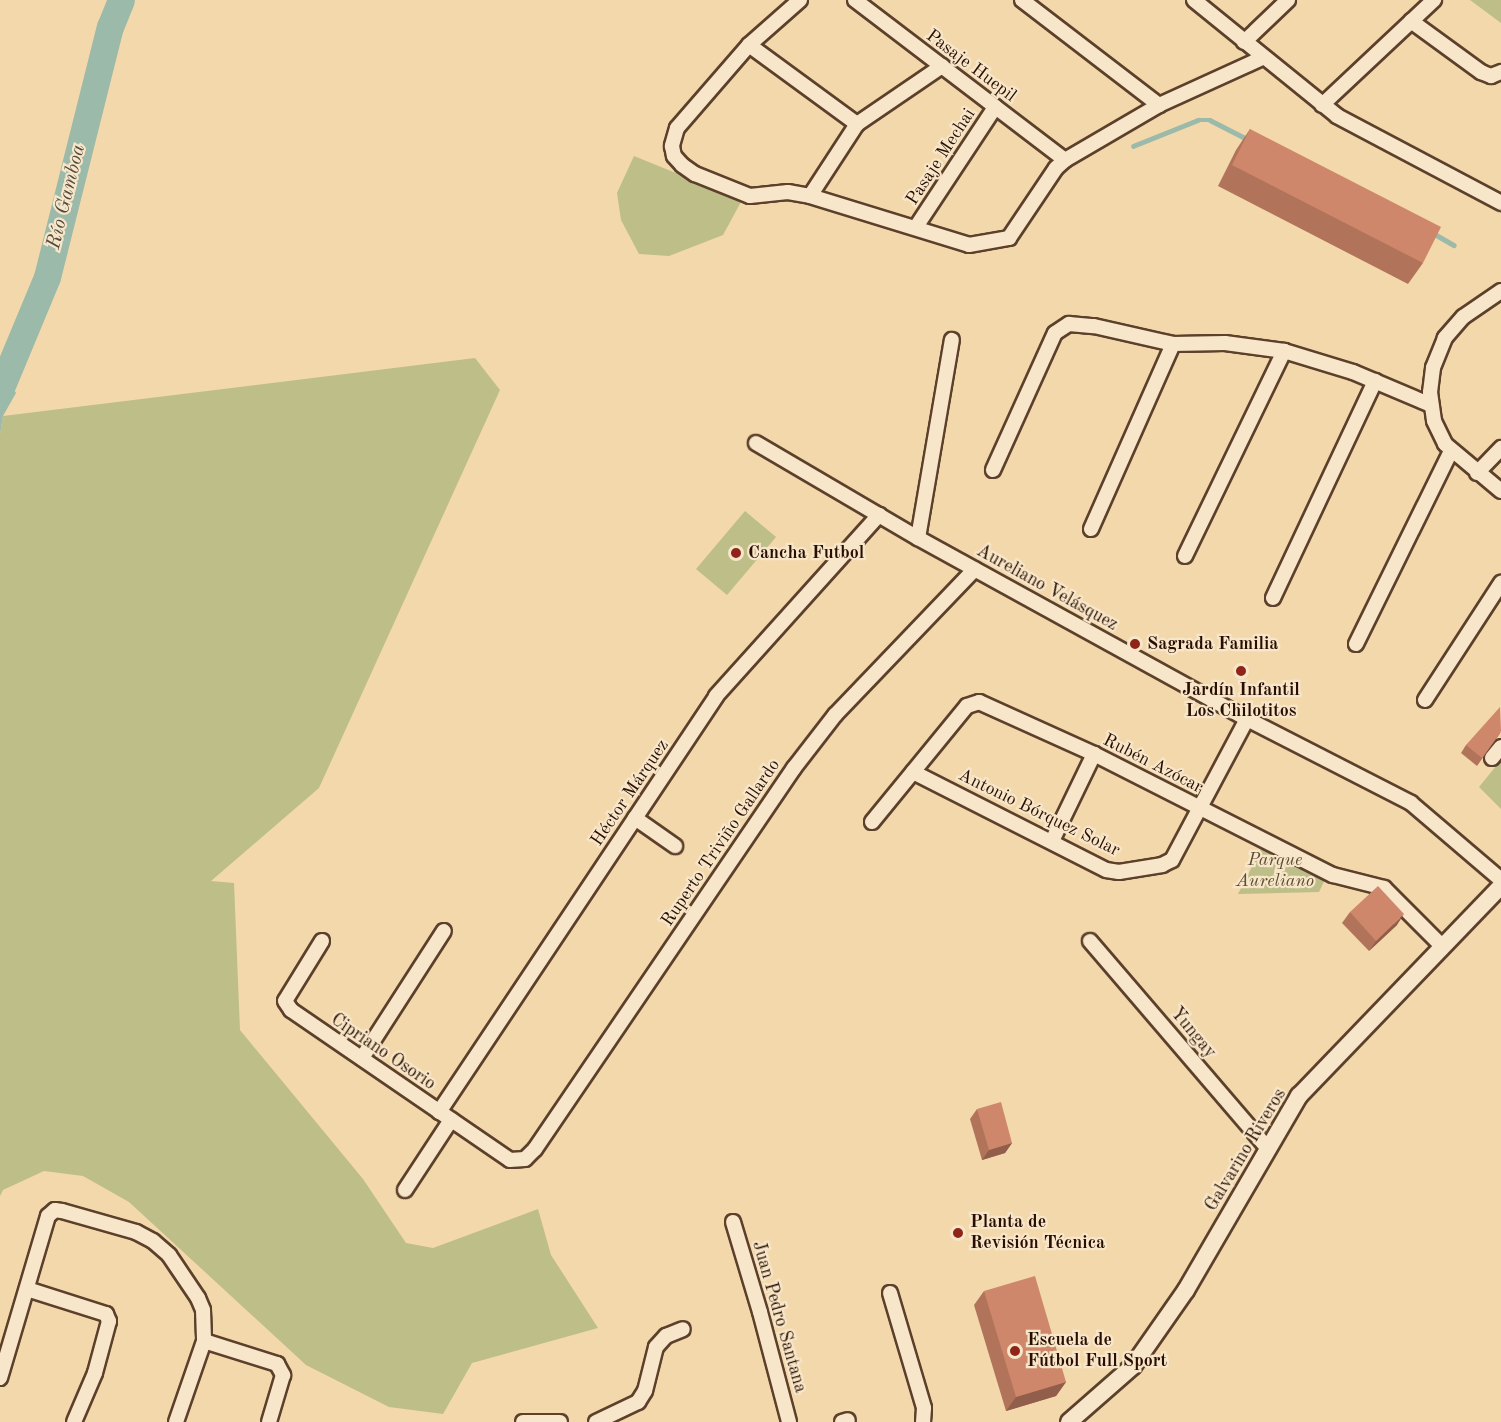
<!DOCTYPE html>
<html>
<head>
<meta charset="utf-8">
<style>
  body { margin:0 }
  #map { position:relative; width:1501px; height:1422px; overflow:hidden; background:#f3d8ac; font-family:"Old Standard TT",serif }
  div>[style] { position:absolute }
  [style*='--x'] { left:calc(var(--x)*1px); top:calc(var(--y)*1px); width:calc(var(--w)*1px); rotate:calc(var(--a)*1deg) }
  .green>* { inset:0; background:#bdbe88 }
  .water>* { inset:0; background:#9bbaaa }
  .stream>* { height:4.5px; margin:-2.25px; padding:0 2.25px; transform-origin:2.25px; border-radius:2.25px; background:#9bbaaa }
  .river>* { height:27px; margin:-13.5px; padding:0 13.5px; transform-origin:13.5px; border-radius:13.5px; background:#9bbaaa }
  .roads { filter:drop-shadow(2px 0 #5c402b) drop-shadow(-2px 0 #5c402b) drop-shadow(0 2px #5c402b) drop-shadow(0 -2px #5c402b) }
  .minor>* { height:14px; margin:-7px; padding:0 7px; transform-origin:7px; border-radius:7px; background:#f7e6c9 }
  .tertiary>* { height:16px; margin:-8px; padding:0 8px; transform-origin:8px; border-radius:8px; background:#f7e6c9 }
  .wall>* { inset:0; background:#b1745b }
  .shaded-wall>* { inset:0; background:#905e4a }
  .building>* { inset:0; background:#ce876a }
  .dots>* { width:16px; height:16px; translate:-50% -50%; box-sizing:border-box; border:3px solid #f7e6c9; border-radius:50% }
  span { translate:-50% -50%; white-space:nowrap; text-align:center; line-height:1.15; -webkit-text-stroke:4.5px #f7e6c9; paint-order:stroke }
  .street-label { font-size:18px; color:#290e00 }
  .poi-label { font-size:18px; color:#290e00; font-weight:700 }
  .left { translate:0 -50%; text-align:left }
  .park-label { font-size:18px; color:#5d4c30; font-style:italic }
  .water-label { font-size:20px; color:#514a3c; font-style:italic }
</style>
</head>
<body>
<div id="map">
  <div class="green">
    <div style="clip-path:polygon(1470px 0,1501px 0,1501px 23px)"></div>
    <div style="clip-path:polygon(634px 156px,742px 200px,723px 235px,669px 256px,639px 254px,621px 220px,617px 193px)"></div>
    <div style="clip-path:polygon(475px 358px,500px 390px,319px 788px,211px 881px,234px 883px,240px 1030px,363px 1179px,406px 1243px,433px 1248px,538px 1209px,551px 1255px,598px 1328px,472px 1363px,443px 1414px,389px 1407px,306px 1365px,129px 1202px,83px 1176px,44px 1171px,3px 1190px,0 1196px,0 435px,3px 416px)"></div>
    <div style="clip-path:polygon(745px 511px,776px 537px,727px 595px,696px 569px)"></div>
    <div style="clip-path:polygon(1501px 760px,1501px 809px,1479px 787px)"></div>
    <div style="clip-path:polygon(1265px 841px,1328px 873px,1319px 892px,1238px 894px)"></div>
  </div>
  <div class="water">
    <div style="clip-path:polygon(0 367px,16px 393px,3px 416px,0 435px)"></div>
  </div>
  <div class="stream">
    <div style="--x:1133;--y:146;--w:70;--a:-21.8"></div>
    <div style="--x:1198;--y:120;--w:12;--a:0"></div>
    <div style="--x:1210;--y:120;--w:44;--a:27.1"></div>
    <div style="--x:1433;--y:233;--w:24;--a:30"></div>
  </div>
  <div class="river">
    <div style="--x:0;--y:390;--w:122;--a:-67.4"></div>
    <div style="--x:47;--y:277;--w:258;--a:-75.9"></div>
    <div style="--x:110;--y:27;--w:29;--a:-68"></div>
  </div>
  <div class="roads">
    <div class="minor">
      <div style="--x:800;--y:0;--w:68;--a:138.6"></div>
      <div style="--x:749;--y:45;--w:110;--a:130.9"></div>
      <div style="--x:677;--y:128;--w:19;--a:106"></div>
      <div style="--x:672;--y:146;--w:10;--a:79"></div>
      <div style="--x:674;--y:156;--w:12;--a:48"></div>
      <div style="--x:682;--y:165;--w:16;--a:35"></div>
      <div style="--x:695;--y:174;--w:59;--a:21.8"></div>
      <div style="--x:750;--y:196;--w:38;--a:-6"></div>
      <div style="--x:788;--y:192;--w:22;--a:10"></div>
      <div style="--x:810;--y:196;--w:166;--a:17.1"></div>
      <div style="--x:969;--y:245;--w:41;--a:-9.9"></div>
      <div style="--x:1009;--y:238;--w:84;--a:-56.1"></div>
      <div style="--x:1056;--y:168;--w:12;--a:-42"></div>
      <div style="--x:1065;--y:160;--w:109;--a:-30.3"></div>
      <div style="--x:1159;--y:105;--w:113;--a:-24.5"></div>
      <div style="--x:855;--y:0;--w:264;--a:37.3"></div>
      <div style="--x:1022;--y:0;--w:173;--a:37.5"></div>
      <div style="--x:1194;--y:0;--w:184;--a:39"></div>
      <div style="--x:1337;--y:116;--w:186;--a:27.9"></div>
      <div style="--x:1411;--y:21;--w:87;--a:36.1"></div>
      <div style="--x:1481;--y:72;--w:11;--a:22"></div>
      <div style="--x:1491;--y:76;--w:11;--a:-22"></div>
      <div style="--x:1244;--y:42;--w:61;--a:-43.7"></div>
      <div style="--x:749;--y:45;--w:134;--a:36.2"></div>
      <div style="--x:1322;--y:105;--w:154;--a:-43.2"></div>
      <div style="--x:810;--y:196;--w:86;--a:-56.9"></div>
      <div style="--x:857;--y:124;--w:103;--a:-34.3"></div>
      <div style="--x:916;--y:227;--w:144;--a:-56.6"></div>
      <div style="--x:1501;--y:291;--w:46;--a:145.6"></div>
      <div style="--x:1463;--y:317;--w:28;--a:131"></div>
      <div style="--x:1445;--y:338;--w:32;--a:112"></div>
      <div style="--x:1433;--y:368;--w:24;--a:97"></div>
      <div style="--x:1430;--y:392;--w:29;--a:82"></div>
      <div style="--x:1434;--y:421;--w:25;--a:64"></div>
      <div style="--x:1445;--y:444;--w:73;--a:40"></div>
      <div style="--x:756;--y:443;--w:188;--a:30.4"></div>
      <div style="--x:918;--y:538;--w:376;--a:28.8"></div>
      <div style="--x:1247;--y:719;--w:184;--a:27.1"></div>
      <div style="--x:1411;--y:803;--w:118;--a:40.5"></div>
      <div style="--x:993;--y:470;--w:150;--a:-65.7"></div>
      <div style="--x:1055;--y:333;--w:17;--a:-33"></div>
      <div style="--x:1069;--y:324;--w:25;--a:5"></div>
      <div style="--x:1094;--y:326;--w:81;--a:12.8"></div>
      <div style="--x:1173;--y:344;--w:52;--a:-1.1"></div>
      <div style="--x:1225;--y:343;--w:60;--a:7.7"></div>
      <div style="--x:1284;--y:351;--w:72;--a:16.9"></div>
      <div style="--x:1353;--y:372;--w:85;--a:22.9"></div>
      <div style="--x:1477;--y:473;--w:35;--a:-46"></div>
      <div style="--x:1091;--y:529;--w:202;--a:-66.1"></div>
      <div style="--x:918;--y:538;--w:201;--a:-80.3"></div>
      <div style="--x:1185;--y:556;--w:228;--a:-64.2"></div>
      <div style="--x:1273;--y:598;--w:240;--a:-64.8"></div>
      <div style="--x:1356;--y:644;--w:215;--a:-63.8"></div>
      <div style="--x:1425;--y:700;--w:140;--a:-57"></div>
      <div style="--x:1492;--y:758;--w:14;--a:-51"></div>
      <div style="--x:913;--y:772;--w:216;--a:26.9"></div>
      <div style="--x:1106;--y:870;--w:13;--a:9"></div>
      <div style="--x:1119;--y:872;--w:44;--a:-9.2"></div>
      <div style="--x:1162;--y:865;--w:11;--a:-27"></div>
      <div style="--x:1172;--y:860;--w:160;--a:-62"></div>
      <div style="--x:635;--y:818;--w:49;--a:35"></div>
      <div style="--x:872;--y:822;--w:150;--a:-50.7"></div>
      <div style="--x:967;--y:706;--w:13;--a:-18"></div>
      <div style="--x:979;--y:702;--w:126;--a:24.3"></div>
      <div style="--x:1094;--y:754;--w:268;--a:26.9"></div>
      <div style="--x:1333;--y:875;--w:53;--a:14.3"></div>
      <div style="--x:1384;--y:888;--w:82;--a:45"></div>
      <div style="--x:1052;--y:841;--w:97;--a:-64.2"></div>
      <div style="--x:322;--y:941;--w:70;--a:121.7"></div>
      <div style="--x:285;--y:1001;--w:11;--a:56"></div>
      <div style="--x:291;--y:1010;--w:265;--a:34.4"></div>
      <div style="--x:510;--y:1160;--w:15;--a:-4"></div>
      <div style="--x:525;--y:1159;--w:14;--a:-45"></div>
      <div style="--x:535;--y:1149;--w:461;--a:-55.8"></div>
      <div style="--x:794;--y:768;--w:67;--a:-52.3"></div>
      <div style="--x:835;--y:715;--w:202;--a:-46.2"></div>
      <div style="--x:1090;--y:941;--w:274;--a:49.4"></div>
      <div style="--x:362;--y:1058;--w:151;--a:-57.2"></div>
      <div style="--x:439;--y:1112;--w:500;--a:-56.3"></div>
      <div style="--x:716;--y:696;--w:244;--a:-48"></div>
      <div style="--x:405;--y:1190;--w:84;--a:-56.7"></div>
      <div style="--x:733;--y:1222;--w:94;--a:73.3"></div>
      <div style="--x:760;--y:1312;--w:114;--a:75.2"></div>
      <div style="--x:27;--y:1289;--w:83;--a:17.6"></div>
      <div style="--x:106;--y:1314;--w:8;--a:67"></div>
      <div style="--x:109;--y:1321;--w:54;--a:105.1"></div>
      <div style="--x:95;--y:1373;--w:53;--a:113.2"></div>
      <div style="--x:890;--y:1293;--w:120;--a:73.5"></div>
      <div style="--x:924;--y:1408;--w:14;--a:94"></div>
      <div style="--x:0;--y:1378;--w:169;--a:-73.5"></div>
      <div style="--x:48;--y:1216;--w:9;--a:-41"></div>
      <div style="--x:55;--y:1210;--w:7;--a:8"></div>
      <div style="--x:62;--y:1211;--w:77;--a:15.8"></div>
      <div style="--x:136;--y:1232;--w:19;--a:28"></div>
      <div style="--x:153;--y:1241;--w:21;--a:41"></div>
      <div style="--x:169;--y:1255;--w:52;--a:56"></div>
      <div style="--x:198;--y:1298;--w:13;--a:67"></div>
      <div style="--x:203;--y:1310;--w:31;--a:88"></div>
      <div style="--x:204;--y:1341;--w:77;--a:17.5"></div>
      <div style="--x:277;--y:1364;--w:13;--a:61"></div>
      <div style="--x:283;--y:1375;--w:49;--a:106.6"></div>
      <div style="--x:176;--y:1422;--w:86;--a:-70.9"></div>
      <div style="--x:523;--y:1422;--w:37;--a:0"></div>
      <div style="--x:596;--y:1422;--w:47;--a:-25.5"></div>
      <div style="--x:638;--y:1402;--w:13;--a:-58"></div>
      <div style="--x:645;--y:1391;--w:45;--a:-76"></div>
      <div style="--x:656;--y:1347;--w:15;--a:-48"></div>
      <div style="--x:666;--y:1336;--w:18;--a:-22"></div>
      <div style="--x:842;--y:1422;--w:6;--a:-18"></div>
    </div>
    <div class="tertiary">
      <div style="--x:1069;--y:1422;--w:85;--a:-41.2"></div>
      <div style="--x:1133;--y:1366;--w:93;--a:-55.1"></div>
      <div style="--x:1186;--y:1290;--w:225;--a:-59.8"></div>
      <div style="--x:1299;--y:1096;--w:291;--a:-46.1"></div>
    </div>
  </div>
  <div class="wall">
    <div style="clip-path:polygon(1250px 129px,1423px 263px,1408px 284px,1218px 186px,1236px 150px)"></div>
    <div style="clip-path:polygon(1501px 732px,1477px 766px,1461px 753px,1466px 745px)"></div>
    <div style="clip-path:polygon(1350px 912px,1397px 925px,1369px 951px,1342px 923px)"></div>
    <div style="clip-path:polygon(977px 1109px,1012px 1143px,1005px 1153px,982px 1160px,970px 1119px)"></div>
    <div style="clip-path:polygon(984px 1291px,1066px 1382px,1056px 1396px,1006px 1411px,974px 1305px)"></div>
  </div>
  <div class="shaded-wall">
    <div style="clip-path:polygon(1404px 914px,1397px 925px,1369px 951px,1376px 941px)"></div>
    <div style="clip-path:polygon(1012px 1143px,1005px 1153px,982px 1160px,989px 1150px)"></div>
    <div style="clip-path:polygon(1066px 1382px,1056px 1396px,1006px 1411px,1016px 1397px)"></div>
  </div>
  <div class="building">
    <div style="clip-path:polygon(1250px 129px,1441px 227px,1423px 263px,1232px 165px)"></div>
    <div style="clip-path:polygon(1500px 707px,1501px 731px,1482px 758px,1466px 745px)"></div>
    <div style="clip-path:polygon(1378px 886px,1404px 914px,1376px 941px,1350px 912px)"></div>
    <div style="clip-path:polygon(1001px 1102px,1012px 1143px,989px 1150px,977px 1109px)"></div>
    <div style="clip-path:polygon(1035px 1276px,1066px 1382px,1016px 1397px,984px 1291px)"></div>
  </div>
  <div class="dots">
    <div style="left:736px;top:553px;background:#8f2418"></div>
    <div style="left:1135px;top:644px;background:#8f2418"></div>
    <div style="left:1241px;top:671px;background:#8f2418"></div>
    <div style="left:958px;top:1233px;background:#8f2418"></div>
    <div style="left:1015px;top:1351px;background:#8f2418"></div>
  </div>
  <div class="street-label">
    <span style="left:971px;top:66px;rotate:37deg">Pasaje Huepil</span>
    <span style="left:941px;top:157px;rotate:-57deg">Pasaje Mechai</span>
    <span style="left:1047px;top:588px;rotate:29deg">Aureliano Velásquez</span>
    <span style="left:1153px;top:764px;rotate:27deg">Rubén Azócar</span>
    <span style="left:630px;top:793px;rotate:-56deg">Héctor Márquez</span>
    <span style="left:1039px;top:813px;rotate:26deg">Antonio Bórquez Solar</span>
    <span style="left:721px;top:843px;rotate:-56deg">Ruperto Triviño Gallardo</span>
    <span style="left:1193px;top:1033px;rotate:50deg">Yungay</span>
    <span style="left:383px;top:1052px;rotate:34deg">Cipriano Osorio</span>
    <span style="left:1246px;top:1150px;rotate:-59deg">Galvarino Riveros</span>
    <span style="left:779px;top:1317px;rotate:74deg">Juan Pedro Santana</span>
  </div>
  <div class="poi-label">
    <span class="left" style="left:748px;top:553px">Cancha Futbol</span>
    <span class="left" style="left:1147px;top:644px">Sagrada Familia</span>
    <span style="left:1241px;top:701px">Jardín Infantil<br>Los Chilotitos</span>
    <span class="left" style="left:970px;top:1233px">Planta de<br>Revisión Técnica</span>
    <span class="left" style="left:1027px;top:1351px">Escuela de<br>Fútbol Full Sport</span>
  </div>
  <div class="park-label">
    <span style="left:1275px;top:871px">Parque<br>Aureliano</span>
  </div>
  <div class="water-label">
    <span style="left:67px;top:197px;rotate:-76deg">Río Gamboa</span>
  </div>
</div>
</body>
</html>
